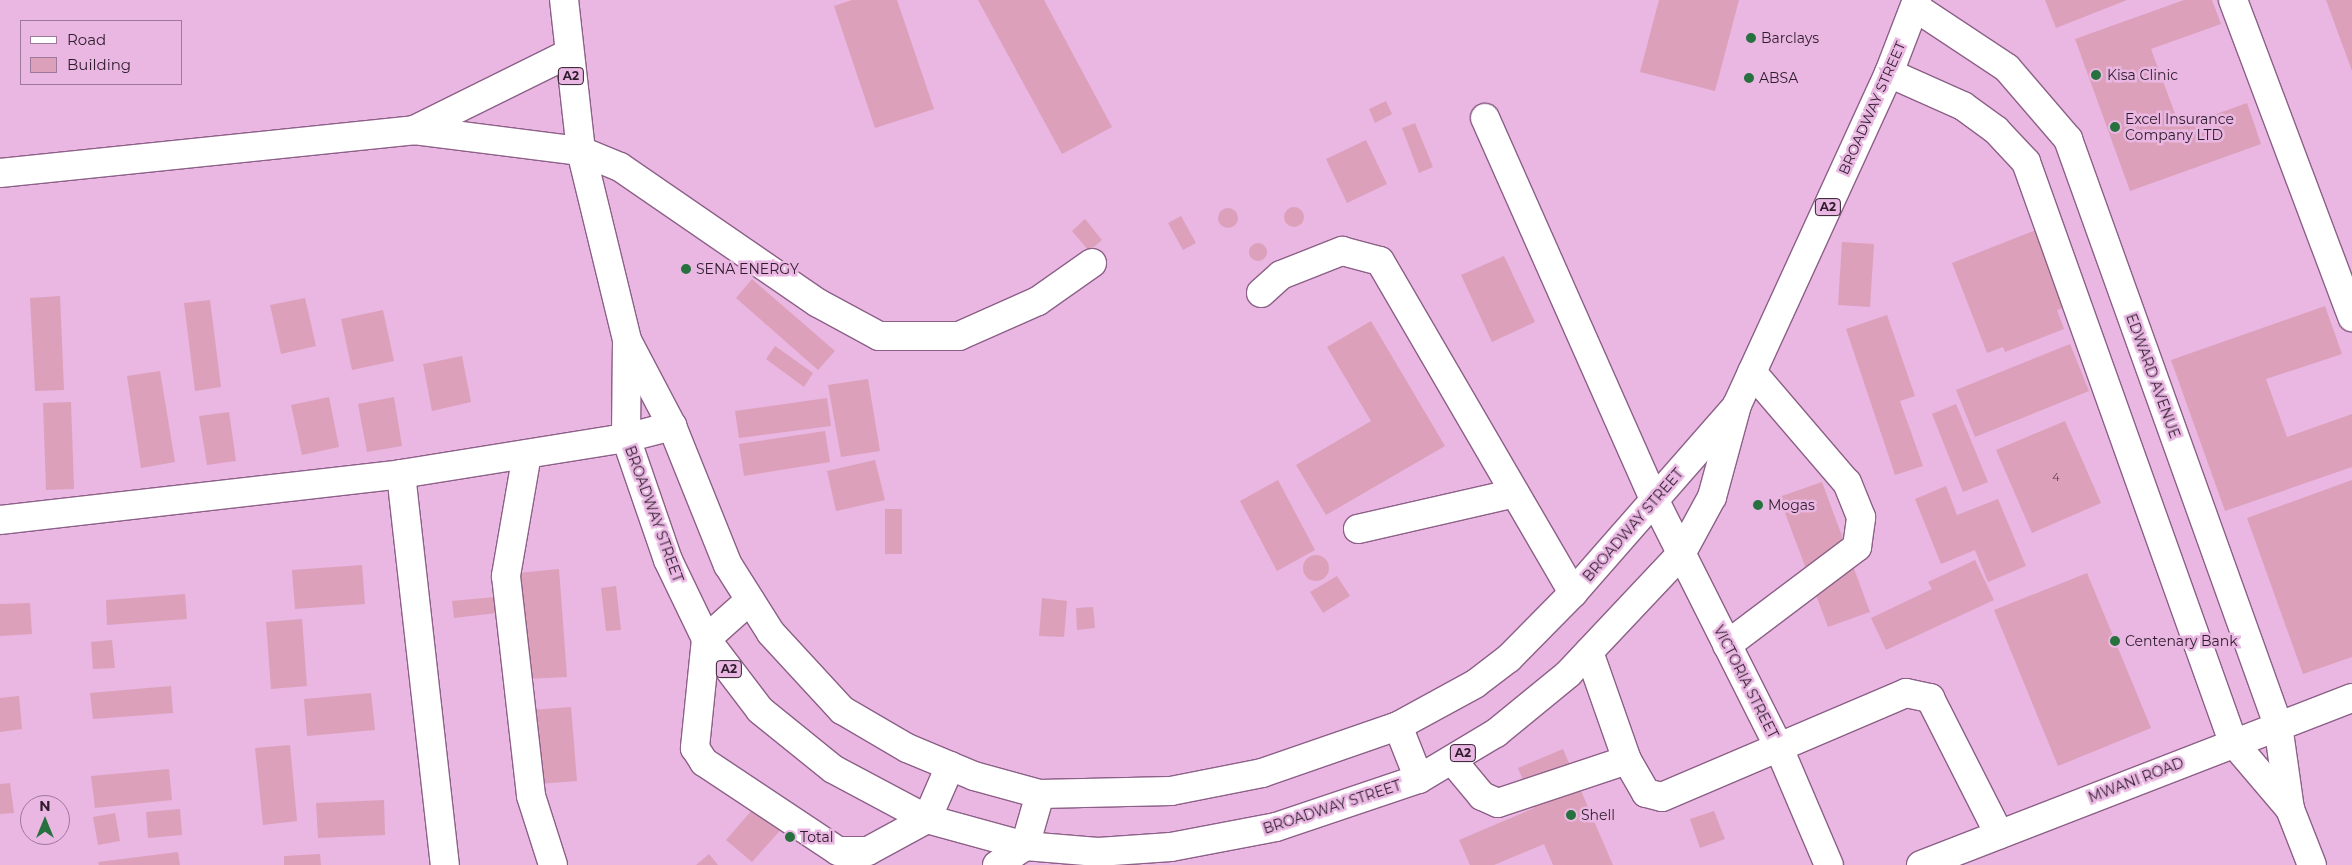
<!DOCTYPE html>
<html>
<head>
<meta charset="utf-8">
<style>
  body { margin:0 }
  #map { position:relative; width:2352px; height:865px; overflow:hidden; background:#e9b7e2; font-family:Montserrat,sans-serif }
  div>[style] { position:absolute }
  [style*='--x'] { left:calc(var(--x)*1px); top:calc(var(--y)*1px); width:calc(var(--w)*1px); rotate:calc(var(--a)*1deg) }
  .building>* { inset:0; background:#dca0ba }
  .round { border-radius:50% }
  .roads { filter:drop-shadow(1px 0 #8c6087) drop-shadow(-1px 0 #8c6087) drop-shadow(0 1px #8c6087) drop-shadow(0 -1px #8c6087) }
  .minor>* { height:28px; margin:-14px; padding:0 14px; transform-origin:14px; border-radius:14px; background:#fff }
  .major>* { height:28px; margin:-14px; padding:0 14px; transform-origin:14px; border-radius:14px; background:#fff }
  .highway>* { height:28px; margin:-14px; padding:0 14px; transform-origin:14px; border-radius:14px; background:#fff }
  .dots>* { width:14px; height:14px; translate:-50% -50%; box-sizing:border-box; border:2px solid #e9b7e2; border-radius:50% }
  span { translate:-50% -50%; white-space:nowrap; text-align:center; line-height:1.15; -webkit-text-stroke:5px #e9b7e2; paint-order:stroke }
  .number-label { font-size:11px; color:#5a3d50 }
  .number-label span { -webkit-text-stroke-width:0 }
  .shield-label span { padding:1px 4px; background:#e9b7e2; border:1px solid; border-radius:4px; -webkit-text-stroke-width:0 }
  .shield-label { font-size:12px; color:#2f1c2d; font-weight:700 }
  .poi-label { font-size:14px; color:#2f1c2d }
  .left { translate:0 -50%; text-align:left }
  .street-label { font-size:14px; color:#2f1c2d }
  .legend { position:absolute; left:20px; top:20px; width:162px; height:65px; box-sizing:border-box; background:#e9b7e2; border:1px solid #9f799a; margin:0; padding:6px 9px; list-style:none; font-size:15px; color:#2f1c2d }
  .legend li { display:flex; align-items:center; gap:10px; height:25px }
  .legend b { width:25px; border:1px solid #9f799a }
  .north { position:absolute; left:20px; top:795px; width:50px; height:50px; box-sizing:border-box; background:#e9b7e2; border:1px solid #9f799a; border-radius:50%; rotate:0deg; font-size:14px; font-weight:700; line-height:20px; text-align:center; color:#2f1c2d }
  .north::after { content:''; display:block; margin:auto; width:18px; height:22px; background:#27713f; clip-path:polygon(50% 0,100% 100%,50% 72%,0 100%) }
</style>
</head>
<body>
<div id="map">
  <div class="building">
    <div style="clip-path:polygon(852px 0,897px 0,934px 109px,875px 128px,834px 6px)"></div>
    <div style="clip-path:polygon(978px 0,1044px 0,1112px 127px,1062px 154px)"></div>
    <div style="clip-path:polygon(1659px 0,1739px 0,1715px 91px,1640px 72px)"></div>
    <div style="clip-path:polygon(2045px 0,2127px 0,2056px 28px)"></div>
    <div style="clip-path:polygon(2184px 0,2212px 0,2221px 24px,2151px 49px,2180px 127px,2247px 103px,2261px 144px,2130px 191px,2075px 39px)"></div>
    <div style="clip-path:polygon(2326px 0,2352px 0,2352px 71px)"></div>
    <div style="clip-path:polygon(1386px 101px,1392px 114px,1375px 123px,1369px 109px)"></div>
    <div style="clip-path:polygon(1415px 123px,1433px 167px,1419px 173px,1402px 128px)"></div>
    <div style="clip-path:polygon(1366px 140px,1387px 184px,1347px 203px,1326px 159px)"></div>
    <div class="round" style="left:1284px;top:207px;width:20px;height:20px"></div>
    <div class="round" style="left:1218px;top:208px;width:20px;height:20px"></div>
    <div style="clip-path:polygon(1181px 216px,1196px 243px,1183px 250px,1168px 223px)"></div>
    <div style="clip-path:polygon(1085px 219px,1102px 240px,1089px 251px,1072px 231px)"></div>
    <div style="clip-path:polygon(2041px 228px,2071px 305px,2057px 310px,2064px 329px,2005px 352px,2003px 347px,1987px 353px,1952px 263px)"></div>
    <div style="clip-path:polygon(1842px 242px,1874px 244px,1870px 307px,1838px 305px)"></div>
    <div class="round" style="left:1249px;top:243px;width:18px;height:18px"></div>
    <div style="clip-path:polygon(1504px 256px,1535px 322px,1492px 342px,1461px 275px)"></div>
    <div style="clip-path:polygon(752px 279px,835px 351px,818px 370px,736px 298px)"></div>
    <div style="clip-path:polygon(60px 296px,64px 390px,35px 391px,30px 298px)"></div>
    <div style="clip-path:polygon(305px 298px,316px 346px,281px 354px,270px 305px)"></div>
    <div style="clip-path:polygon(210px 300px,221px 387px,195px 391px,184px 303px)"></div>
    <div style="clip-path:polygon(2325px 306px,2342px 354px,2266px 379px,2287px 437px,2352px 414px,2352px 467px,2225px 511px,2171px 360px)"></div>
    <div style="clip-path:polygon(383px 310px,394px 361px,352px 370px,341px 319px)"></div>
    <div style="clip-path:polygon(1887px 315px,1915px 396px,1900px 401px,1923px 466px,1895px 475px,1846px 329px)"></div>
    <div style="clip-path:polygon(1371px 321px,1445px 446px,1326px 515px,1296px 465px,1371px 421px,1327px 347px)"></div>
    <div style="clip-path:polygon(2070px 344px,2089px 391px,1975px 437px,1956px 390px)"></div>
    <div style="clip-path:polygon(775px 346px,813px 373px,804px 387px,766px 359px)"></div>
    <div style="clip-path:polygon(462px 356px,471px 402px,432px 411px,423px 364px)"></div>
    <div style="clip-path:polygon(160px 371px,175px 462px,141px 468px,127px 376px)"></div>
    <div style="clip-path:polygon(868px 379px,880px 451px,841px 457px,828px 385px)"></div>
    <div style="clip-path:polygon(329px 397px,339px 447px,302px 455px,291px 405px)"></div>
    <div style="clip-path:polygon(394px 397px,402px 446px,367px 452px,358px 404px)"></div>
    <div style="clip-path:polygon(827px 398px,831px 426px,739px 438px,735px 411px)"></div>
    <div style="clip-path:polygon(71px 402px,74px 489px,46px 490px,43px 403px)"></div>
    <div style="clip-path:polygon(1956px 404px,1988px 482px,1963px 492px,1932px 414px)"></div>
    <div style="clip-path:polygon(229px 412px,236px 461px,207px 465px,199px 416px)"></div>
    <div style="clip-path:polygon(2065px 421px,2101px 503px,2032px 533px,1996px 450px)"></div>
    <div style="clip-path:polygon(825px 431px,830px 462px,744px 476px,739px 444px)"></div>
    <div style="clip-path:polygon(875px 460px,885px 500px,836px 511px,827px 471px)"></div>
    <div style="clip-path:polygon(1278px 480px,1315px 550px,1277px 571px,1240px 501px)"></div>
    <div style="clip-path:polygon(2352px 480px,2352px 657px,2303px 674px,2247px 518px)"></div>
    <div style="clip-path:polygon(1822px 482px,1870px 612px,1828px 627px,1779px 497px)"></div>
    <div style="clip-path:polygon(1946px 486px,1957px 515px,1998px 499px,2026px 566px,1988px 582px,1975px 550px,1941px 564px,1915px 499px)"></div>
    <div style="clip-path:polygon(885px 509px,902px 509px,902px 554px,885px 554px)"></div>
    <div class="round" style="left:1303px;top:555px;width:26px;height:26px"></div>
    <div style="clip-path:polygon(1975px 560px,1994px 600px,1886px 650px,1871px 618px,1932px 589px,1928px 582px)"></div>
    <div style="clip-path:polygon(362px 565px,365px 604px,295px 609px,292px 570px)"></div>
    <div style="clip-path:polygon(559px 569px,567px 677px,526px 679px,518px 573px)"></div>
    <div style="clip-path:polygon(2087px 573px,2151px 728px,2058px 766px,1994px 610px)"></div>
    <div style="clip-path:polygon(1337px 576px,1350px 596px,1323px 613px,1310px 592px)"></div>
    <div style="clip-path:polygon(616px 586px,621px 630px,606px 631px,601px 588px)"></div>
    <div style="clip-path:polygon(185px 594px,187px 619px,107px 625px,106px 600px)"></div>
    <div style="clip-path:polygon(495px 597px,497px 613px,454px 618px,452px 601px)"></div>
    <div style="clip-path:polygon(1042px 598px,1067px 601px,1064px 637px,1039px 636px)"></div>
    <div style="clip-path:polygon(30px 603px,32px 634px,0 636px,0 604px)"></div>
    <div style="clip-path:polygon(1093px 607px,1095px 628px,1077px 630px,1076px 608px)"></div>
    <div style="clip-path:polygon(302px 619px,307px 686px,271px 689px,266px 622px)"></div>
    <div style="clip-path:polygon(112px 640px,115px 668px,93px 669px,91px 642px)"></div>
    <div style="clip-path:polygon(171px 686px,173px 713px,93px 719px,90px 693px)"></div>
    <div style="clip-path:polygon(371px 693px,375px 730px,307px 736px,304px 699px)"></div>
    <div style="clip-path:polygon(19px 696px,22px 729px,0 732px,0 698px)"></div>
    <div style="clip-path:polygon(571px 707px,577px 781px,538px 784px,532px 710px)"></div>
    <div style="clip-path:polygon(290px 745px,297px 821px,263px 825px,255px 748px)"></div>
    <div style="clip-path:polygon(1563px 749px,1613px 865px,1553px 865px,1544px 844px,1494px 865px,1470px 865px,1459px 840px,1534px 808px,1518px 768px)"></div>
    <div style="clip-path:polygon(169px 769px,172px 800px,95px 808px,91px 776px)"></div>
    <div style="clip-path:polygon(10px 783px,14px 813px,0 814px,0 784px)"></div>
    <div style="clip-path:polygon(384px 800px,385px 835px,318px 838px,316px 803px)"></div>
    <div style="clip-path:polygon(759px 802px,785px 825px,752px 862px,726px 840px)"></div>
    <div style="clip-path:polygon(180px 809px,182px 835px,148px 838px,146px 812px)"></div>
    <div style="clip-path:polygon(1714px 811px,1725px 839px,1700px 848px,1690px 819px)"></div>
    <div style="clip-path:polygon(115px 813px,120px 841px,98px 845px,93px 817px)"></div>
    <div style="clip-path:polygon(178px 852px,180px 865px,99px 865px,98px 862px)"></div>
    <div style="clip-path:polygon(320px 854px,321px 865px,284px 865px,284px 856px)"></div>
    <div style="clip-path:polygon(709px 854px,718px 865px,696px 865px)"></div>
  </div>
  <div class="roads">
    <div class="minor">
      <div style="--x:2233;--y:0;--w:339;--a:69.4"></div>
      <div style="--x:1915;--y:7;--w:110;--a:33.5"></div>
      <div style="--x:2007;--y:68;--w:94;--a:49.3"></div>
      <div style="--x:2068;--y:139;--w:622;--a:70.28"></div>
      <div style="--x:2278;--y:725;--w:85;--a:81.9"></div>
      <div style="--x:2290;--y:809;--w:60;--a:68.6"></div>
      <div style="--x:1889;--y:73;--w:81;--a:24"></div>
      <div style="--x:1963;--y:106;--w:41;--a:36"></div>
      <div style="--x:1996;--y:130;--w:44;--a:46.8"></div>
      <div style="--x:2026;--y:162;--w:616;--a:70.36"></div>
      <div style="--x:2233;--y:742;--w:88;--a:49.6"></div>
      <div style="--x:1485;--y:118;--w:421;--a:66.1"></div>
      <div style="--x:1656;--y:503;--w:274;--a:63.3"></div>
      <div style="--x:1779;--y:748;--w:127;--a:66.9"></div>
      <div style="--x:581;--y:151;--w:42;--a:22.3"></div>
      <div style="--x:620;--y:167;--w:240;--a:34.5"></div>
      <div style="--x:818;--y:303;--w:69;--a:28.4"></div>
      <div style="--x:879;--y:336;--w:80;--a:0"></div>
      <div style="--x:959;--y:336;--w:86;--a:-23.9"></div>
      <div style="--x:1038;--y:301;--w:66;--a:-35.1"></div>
      <div style="--x:1261;--y:293;--w:27;--a:-42"></div>
      <div style="--x:1281;--y:275;--w:66;--a:-21.5"></div>
      <div style="--x:1342;--y:251;--w:39;--a:15"></div>
      <div style="--x:1380;--y:261;--w:384;--a:59.8"></div>
      <div style="--x:527;--y:454;--w:124;--a:99.8"></div>
      <div style="--x:506;--y:576;--w:221;--a:83.5"></div>
      <div style="--x:531;--y:796;--w:72;--a:72.3"></div>
      <div style="--x:401;--y:474;--w:393;--a:83.6"></div>
      <div style="--x:0;--y:520;--w:404;--a:-6.5"></div>
      <div style="--x:401;--y:474;--w:228;--a:-9.1"></div>
      <div style="--x:626;--y:438;--w:48;--a:-14.6"></div>
      <div style="--x:1358;--y:529;--w:161;--a:-12.9"></div>
      <div style="--x:750;--y:600;--w:59;--a:138.4"></div>
      <div style="--x:706;--y:639;--w:110;--a:95.8"></div>
      <div style="--x:695;--y:748;--w:17;--a:57"></div>
      <div style="--x:704;--y:762;--w:161;--a:33.6"></div>
      <div style="--x:838;--y:851;--w:30;--a:0"></div>
      <div style="--x:868;--y:851;--w:67;--a:-28.5"></div>
      <div style="--x:927;--y:819;--w:58;--a:-66.5"></div>
      <div style="--x:1727;--y:645;--w:163;--a:-37"></div>
      <div style="--x:1857;--y:547;--w:30;--a:-82"></div>
      <div style="--x:1861;--y:517;--w:37;--a:-112"></div>
      <div style="--x:1847;--y:483;--w:146;--a:-130.6"></div>
      <div style="--x:1589;--y:652;--w:114;--a:70.6"></div>
      <div style="--x:1627;--y:760;--w:38;--a:60"></div>
      <div style="--x:1646;--y:793;--w:16;--a:14"></div>
      <div style="--x:1662;--y:797;--w:265;--a:-23.1"></div>
      <div style="--x:1906;--y:693;--w:25;--a:12"></div>
      <div style="--x:1930;--y:698;--w:153;--a:63.1"></div>
      <div style="--x:1452;--y:760;--w:47;--a:50.2"></div>
      <div style="--x:1482;--y:796;--w:17;--a:24"></div>
      <div style="--x:1498;--y:803;--w:136;--a:-18.4"></div>
      <div style="--x:997;--y:865;--w:34;--a:-34"></div>
      <div style="--x:1025;--y:846;--w:54;--a:-73.9"></div>
      <div style="--x:1921;--y:865;--w:462;--a:-21.2"></div>
    </div>
    <div class="major">
      <div style="--x:581;--y:151;--w:195;--a:76.3"></div>
      <div style="--x:627;--y:340;--w:98;--a:90.6"></div>
      <div style="--x:626;--y:438;--w:129;--a:71"></div>
      <div style="--x:668;--y:560;--w:88;--a:64.3"></div>
      <div style="--x:706;--y:639;--w:89;--a:52.7"></div>
      <div style="--x:760;--y:710;--w:94;--a:38.9"></div>
      <div style="--x:833;--y:769;--w:106;--a:28"></div>
      <div style="--x:927;--y:819;--w:102;--a:15.4"></div>
      <div style="--x:1025;--y:846;--w:73;--a:4.7"></div>
      <div style="--x:1098;--y:852;--w:73;--a:-3.9"></div>
      <div style="--x:1171;--y:847;--w:107;--a:-10.8"></div>
      <div style="--x:1276;--y:827;--w:151;--a:-18.6"></div>
      <div style="--x:1419;--y:779;--w:90;--a:-30.9"></div>
      <div style="--x:1496;--y:733;--w:93;--a:-39.3"></div>
      <div style="--x:1568;--y:674;--w:165;--a:-46.7"></div>
      <div style="--x:1681;--y:554;--w:65;--a:-61.5"></div>
      <div style="--x:1712;--y:497;--w:95;--a:-74.8"></div>
      <div style="--x:1737;--y:405;--w:365;--a:-65.4"></div>
      <div style="--x:1889;--y:73;--w:78;--a:-69"></div>
      <div style="--x:629;--y:344;--w:93;--a:62.3"></div>
      <div style="--x:672;--y:426;--w:150;--a:68.1"></div>
      <div style="--x:728;--y:565;--w:80;--a:57.7"></div>
      <div style="--x:771;--y:633;--w:105;--a:47.3"></div>
      <div style="--x:842;--y:710;--w:75;--a:30.3"></div>
      <div style="--x:907;--y:748;--w:73;--a:22.7"></div>
      <div style="--x:974;--y:776;--w:68;--a:15.3"></div>
      <div style="--x:1040;--y:794;--w:131;--a:-1.3"></div>
      <div style="--x:1171;--y:791;--w:93;--a:-11.2"></div>
      <div style="--x:1262;--y:773;--w:144;--a:-19.1"></div>
      <div style="--x:1398;--y:726;--w:88;--a:-28.6"></div>
      <div style="--x:1475;--y:684;--w:43;--a:-37.4"></div>
      <div style="--x:1509;--y:658;--w:91;--a:-45.4"></div>
      <div style="--x:1573;--y:593;--w:243;--a:-48.8"></div>
      <div style="--x:1398;--y:726;--w:57;--a:68.4"></div>
    </div>
    <div class="highway">
      <div style="--x:414;--y:130;--w:172;--a:-26.3"></div>
      <div style="--x:0;--y:173;--w:416;--a:-5.9"></div>
      <div style="--x:414;--y:130;--w:168;--a:7.2"></div>
      <div style="--x:581;--y:151;--w:152;--a:-96.4"></div>
    </div>
  </div>
  <div class="dots">
    <div style="left:1751px;top:38px;background:#27713f"></div>
    <div style="left:2096px;top:75px;background:#27713f"></div>
    <div style="left:1749px;top:78px;background:#27713f"></div>
    <div style="left:2115px;top:127px;background:#27713f"></div>
    <div style="left:686px;top:269px;background:#27713f"></div>
    <div style="left:1758px;top:505px;background:#27713f"></div>
    <div style="left:2115px;top:641px;background:#27713f"></div>
    <div style="left:1571px;top:815px;background:#27713f"></div>
    <div style="left:790px;top:837px;background:#27713f"></div>
  </div>
  <div class="number-label">
    <span style="left:2056px;top:477px">4</span>
  </div>
  <div class="shield-label">
    <span style="left:571px;top:76px">A2</span>
    <span style="left:1828px;top:207px">A2</span>
    <span style="left:729px;top:669px">A2</span>
    <span style="left:1463px;top:753px">A2</span>
  </div>
  <div class="poi-label">
    <span class="left" style="left:1761px;top:38px">Barclays</span>
    <span class="left" style="left:2107px;top:75px">Kisa Clinic</span>
    <span class="left" style="left:1759px;top:78px">ABSA</span>
    <span class="left" style="left:2125px;top:127px">Excel Insurance<br>Company LTD</span>
    <span class="left" style="left:696px;top:269px">SENA ENERGY</span>
    <span class="left" style="left:1768px;top:505px">Mogas</span>
    <span class="left" style="left:2125px;top:641px">Centenary Bank</span>
    <span class="left" style="left:1581px;top:815px">Shell</span>
    <span class="left" style="left:800px;top:837px">Total</span>
  </div>
  <div class="street-label">
    <span style="left:1872px;top:108px;rotate:-66deg">BROADWAY STREET</span>
    <span style="left:2153px;top:376px;rotate:70deg">EDWARD AVENUE</span>
    <span style="left:654px;top:514px;rotate:70deg">BROADWAY STREET</span>
    <span style="left:1633px;top:525px;rotate:-49deg">BROADWAY STREET</span>
    <span style="left:1746px;top:682px;rotate:63deg">VICTORIA STREET</span>
    <span style="left:2136px;top:780px;rotate:-21deg">MWANI ROAD</span>
    <span style="left:1332px;top:807px;rotate:-18deg">BROADWAY STREET</span>
  </div>
  <ul class="legend">
  <li><b style="height:6px;background:#fff"></b>Road</li>
  <li><b style="height:14px;background:#dca0ba"></b>Building</li>
  </ul>
  <div class="north">N</div>
</div>
</body>
</html>
